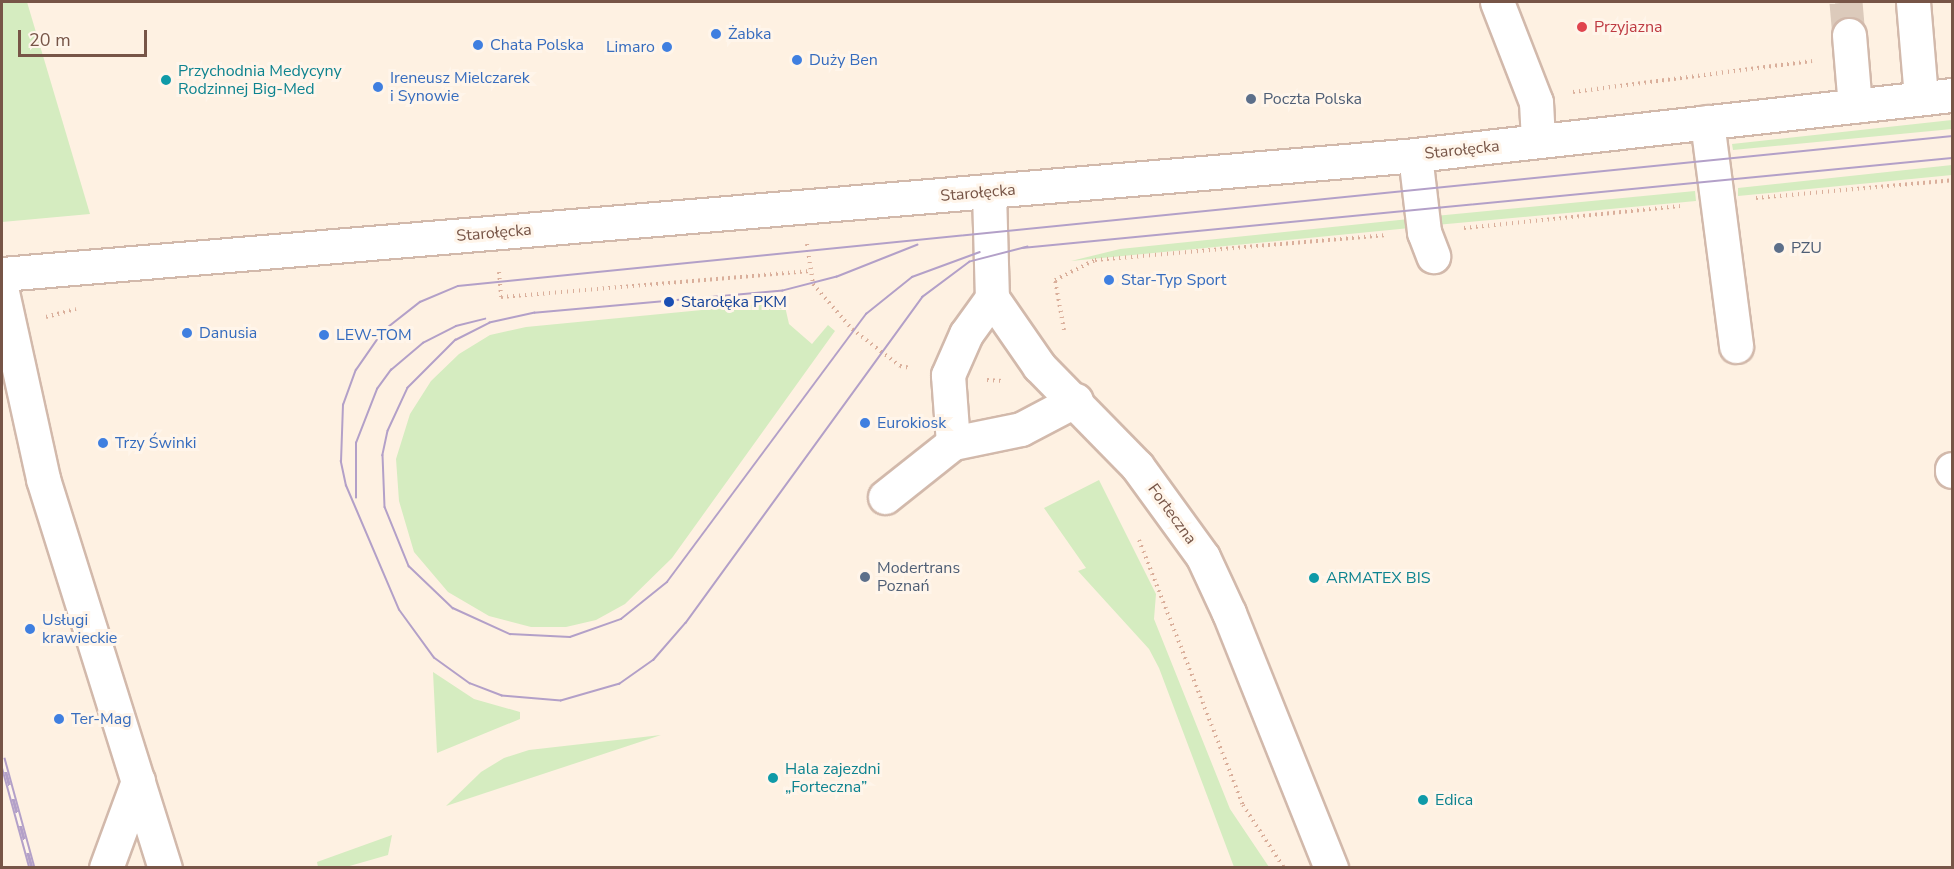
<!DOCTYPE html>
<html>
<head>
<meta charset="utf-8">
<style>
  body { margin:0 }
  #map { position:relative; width:1954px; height:869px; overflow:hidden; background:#fef1e2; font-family:"Nunito Sans",sans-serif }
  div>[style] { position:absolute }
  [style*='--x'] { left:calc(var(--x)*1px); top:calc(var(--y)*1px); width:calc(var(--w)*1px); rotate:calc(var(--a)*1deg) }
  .green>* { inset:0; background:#d5ecc0 }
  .minor-tunnel>* { height:33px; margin-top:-16.5px; transform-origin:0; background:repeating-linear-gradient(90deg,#dccabb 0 33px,transparent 0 49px) }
  .path>* { height:4px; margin-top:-2px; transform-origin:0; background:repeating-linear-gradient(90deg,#daaf9b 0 1.5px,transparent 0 6px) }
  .roads { filter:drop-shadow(2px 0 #d2b9ab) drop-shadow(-2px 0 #d2b9ab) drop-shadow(0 2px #d2b9ab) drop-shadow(0 -2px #d2b9ab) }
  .minor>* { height:33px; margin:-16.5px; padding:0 16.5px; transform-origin:16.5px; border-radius:16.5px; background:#fff }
  .tram>* { height:1.5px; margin:-0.75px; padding:0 0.75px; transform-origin:0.75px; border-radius:0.75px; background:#b3a0c8 }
  .rail>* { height:7px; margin-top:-3.5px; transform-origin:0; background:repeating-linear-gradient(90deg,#fff5ea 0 14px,#b3a0c8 0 28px); box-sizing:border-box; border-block:2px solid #b3a0c8 }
  .dots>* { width:16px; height:16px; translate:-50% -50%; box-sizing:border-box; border:3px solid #fff5ea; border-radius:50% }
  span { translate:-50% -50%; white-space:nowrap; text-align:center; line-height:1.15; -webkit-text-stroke:6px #fff5ea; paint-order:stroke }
  .health-label { font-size:16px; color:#be3a42 }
  .left { translate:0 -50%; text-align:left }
  .shop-label { font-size:16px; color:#366cbe }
  .right { translate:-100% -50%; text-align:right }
  .culture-label { font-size:16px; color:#0d838f }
  .service-label { font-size:16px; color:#4e5e75 }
  .street-label { font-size:16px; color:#775547 }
  .transit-label { font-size:16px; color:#164399 }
  .frame { position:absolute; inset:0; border:3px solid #775547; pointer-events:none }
  .scale { position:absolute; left:18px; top:30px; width:129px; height:27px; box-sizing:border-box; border:3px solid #775547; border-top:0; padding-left:8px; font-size:18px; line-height:21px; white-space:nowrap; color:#775547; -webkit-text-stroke:4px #fff5ea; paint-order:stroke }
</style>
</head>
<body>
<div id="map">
  <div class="green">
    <div style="clip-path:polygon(2px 2px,27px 2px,90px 214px,2px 222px)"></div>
    <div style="clip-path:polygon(1952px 120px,1952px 129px,1733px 150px,1732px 144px)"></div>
    <div style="clip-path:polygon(1952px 165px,1952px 175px,1738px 196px,1738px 188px)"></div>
    <div style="clip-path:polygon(1695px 191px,1696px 201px,1436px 225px,1435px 216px)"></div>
    <div style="clip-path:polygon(1409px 219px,1410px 228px,1071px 261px,1120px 249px)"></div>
    <div style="clip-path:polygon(784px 302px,789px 324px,812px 344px,828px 325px,835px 331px,672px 558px,625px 604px,596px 620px,566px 627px,531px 627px,489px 616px,448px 592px,414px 552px,399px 501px,396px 459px,410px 414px,431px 381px,459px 354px,490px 335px,526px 327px)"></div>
    <div style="clip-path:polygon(1099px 480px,1156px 594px,1154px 619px,1230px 809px,1269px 867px,1234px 867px,1159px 668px,1149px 649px,1078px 571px,1086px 568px,1044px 508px)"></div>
    <div style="clip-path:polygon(433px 672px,474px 699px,520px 712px,520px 719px,437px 753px)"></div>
    <div style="clip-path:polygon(661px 735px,446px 806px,481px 772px,504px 758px,529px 750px)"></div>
    <div style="clip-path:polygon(392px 835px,388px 855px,346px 867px,318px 867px,317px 862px)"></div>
  </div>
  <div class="minor-tunnel">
    <div style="--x:1846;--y:2;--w:33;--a:85"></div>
  </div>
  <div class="path">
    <div style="--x:1573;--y:92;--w:241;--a:-7.4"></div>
    <div style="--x:1756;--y:198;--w:197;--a:-5.2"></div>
    <div style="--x:1464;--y:228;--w:217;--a:-5.8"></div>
    <div style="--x:807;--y:244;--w:40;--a:81.5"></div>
    <div style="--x:813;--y:284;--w:60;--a:49.1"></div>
    <div style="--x:852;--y:329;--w:61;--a:37.6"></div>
    <div style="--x:900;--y:366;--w:11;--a:10"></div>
    <div style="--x:499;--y:272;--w:25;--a:85"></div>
    <div style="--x:501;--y:297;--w:310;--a:-4.8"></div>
    <div style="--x:46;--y:317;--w:31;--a:-15"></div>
    <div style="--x:1064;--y:330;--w:51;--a:-100.2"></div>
    <div style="--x:1055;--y:280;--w:45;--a:-26.6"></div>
    <div style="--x:1095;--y:260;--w:290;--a:-4.9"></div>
    <div style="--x:987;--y:380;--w:16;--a:4"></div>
    <div style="--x:1139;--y:540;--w:285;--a:68.6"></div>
    <div style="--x:1243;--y:805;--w:75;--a:56.9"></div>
  </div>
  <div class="roads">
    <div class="minor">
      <div style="--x:1497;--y:2;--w:107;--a:68.7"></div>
      <div style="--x:1536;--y:102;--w:39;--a:87"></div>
      <div style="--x:1913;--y:2;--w:96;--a:85.2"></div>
      <div style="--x:1849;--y:35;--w:71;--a:85.2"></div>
      <div style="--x:1707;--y:122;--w:226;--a:82.6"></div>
      <div style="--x:1415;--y:155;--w:78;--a:83.3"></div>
      <div style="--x:1424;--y:232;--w:26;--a:69"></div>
      <div style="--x:989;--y:192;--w:106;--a:88.4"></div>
      <div style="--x:992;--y:298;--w:83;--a:55.3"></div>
      <div style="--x:1039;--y:366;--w:140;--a:45.6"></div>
      <div style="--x:1137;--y:466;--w:112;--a:54"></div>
      <div style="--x:1203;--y:557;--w:62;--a:65.1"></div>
      <div style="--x:1229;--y:613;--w:275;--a:68.2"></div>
      <div style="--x:2;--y:274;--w:1418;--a:-4.81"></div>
      <div style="--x:1415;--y:155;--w:540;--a:-6.38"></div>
      <div style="--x:2;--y:292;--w:191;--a:77.6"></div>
      <div style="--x:43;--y:479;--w:408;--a:72.6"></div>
      <div style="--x:992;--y:298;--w:44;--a:125.8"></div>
      <div style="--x:966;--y:334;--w:45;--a:113.7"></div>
      <div style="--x:948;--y:375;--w:68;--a:85.8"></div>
      <div style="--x:953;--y:443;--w:69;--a:-11.6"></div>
      <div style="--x:1021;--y:429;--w:62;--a:-27.8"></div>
      <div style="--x:1952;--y:471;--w:2;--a:-90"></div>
      <div style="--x:885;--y:497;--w:87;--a:-38.5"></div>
      <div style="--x:106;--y:868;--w:93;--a:-69.8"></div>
    </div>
  </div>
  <div class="tram">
    <div style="--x:918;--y:245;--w:87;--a:158.4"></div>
    <div style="--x:837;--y:277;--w:56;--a:165.5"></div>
    <div style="--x:783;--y:291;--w:249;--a:174.9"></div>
    <div style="--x:535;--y:313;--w:46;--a:167.5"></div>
    <div style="--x:490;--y:323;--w:38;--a:153"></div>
    <div style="--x:456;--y:340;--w:68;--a:135"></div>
    <div style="--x:408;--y:388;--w:47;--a:114.9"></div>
    <div style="--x:388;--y:431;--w:25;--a:102"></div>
    <div style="--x:383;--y:455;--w:52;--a:87.8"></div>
    <div style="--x:385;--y:507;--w:64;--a:67.9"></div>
    <div style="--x:409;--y:566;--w:61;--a:43.7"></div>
    <div style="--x:453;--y:608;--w:63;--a:24.5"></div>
    <div style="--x:510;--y:634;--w:60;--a:2.9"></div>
    <div style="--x:570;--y:637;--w:54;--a:-19.4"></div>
    <div style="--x:621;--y:619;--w:59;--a:-38.8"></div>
    <div style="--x:667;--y:582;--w:334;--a:-53.4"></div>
    <div style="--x:866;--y:314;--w:59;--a:-38.8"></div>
    <div style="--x:912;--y:277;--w:72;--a:-20.2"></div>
    <div style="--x:1028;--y:247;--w:60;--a:165.5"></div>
    <div style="--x:970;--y:262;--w:59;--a:143.3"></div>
    <div style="--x:923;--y:297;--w:403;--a:126"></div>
    <div style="--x:686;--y:623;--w:49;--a:130.9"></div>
    <div style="--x:654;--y:660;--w:42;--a:144.8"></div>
    <div style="--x:620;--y:684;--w:61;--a:163.9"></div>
    <div style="--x:561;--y:701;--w:59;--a:-175.2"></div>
    <div style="--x:502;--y:696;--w:34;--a:-159"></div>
    <div style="--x:470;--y:684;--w:44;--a:-144.2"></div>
    <div style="--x:434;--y:658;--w:59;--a:-126.1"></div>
    <div style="--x:399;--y:610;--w:135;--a:-113.1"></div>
    <div style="--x:346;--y:486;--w:25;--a:-102"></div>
    <div style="--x:341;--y:462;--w:57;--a:-88"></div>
    <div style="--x:343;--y:405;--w:37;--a:-70"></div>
    <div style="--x:356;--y:370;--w:47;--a:-55.3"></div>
    <div style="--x:383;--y:331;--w:47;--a:-38.1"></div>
    <div style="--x:420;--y:302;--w:41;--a:-22.8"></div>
    <div style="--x:458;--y:286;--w:1502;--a:-5.73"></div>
    <div style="--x:1022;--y:248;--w:934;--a:-5.53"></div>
    <div style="--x:356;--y:498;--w:55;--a:-90"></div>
    <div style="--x:356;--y:443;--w:58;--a:-68.7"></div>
    <div style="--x:377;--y:389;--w:24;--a:-54"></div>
    <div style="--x:391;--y:370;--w:42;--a:-40.2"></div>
    <div style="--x:423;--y:343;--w:37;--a:-27"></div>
    <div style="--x:456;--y:326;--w:30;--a:-14"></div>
  </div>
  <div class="rail">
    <div style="--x:2;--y:758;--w:114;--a:74.7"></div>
  </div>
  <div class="dots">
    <div style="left:1582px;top:27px;background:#e0444e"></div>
    <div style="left:716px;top:34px;background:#3f7fe0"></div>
    <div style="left:478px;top:45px;background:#3f7fe0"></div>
    <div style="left:667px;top:47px;background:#3f7fe0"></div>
    <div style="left:797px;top:60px;background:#3f7fe0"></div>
    <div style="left:166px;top:80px;background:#0f9aa8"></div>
    <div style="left:378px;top:87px;background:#3f7fe0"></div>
    <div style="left:1251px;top:99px;background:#5c6f8a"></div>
    <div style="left:1779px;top:248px;background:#5c6f8a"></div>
    <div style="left:1109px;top:280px;background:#3f7fe0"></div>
    <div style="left:669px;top:302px;background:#1a4fb4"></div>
    <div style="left:187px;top:333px;background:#3f7fe0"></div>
    <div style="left:324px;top:335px;background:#3f7fe0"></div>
    <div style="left:865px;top:423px;background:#3f7fe0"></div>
    <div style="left:103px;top:443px;background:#3f7fe0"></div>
    <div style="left:865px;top:577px;background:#5c6f8a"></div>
    <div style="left:1314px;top:578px;background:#0f9aa8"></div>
    <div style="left:30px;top:629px;background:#3f7fe0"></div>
    <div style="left:59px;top:719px;background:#3f7fe0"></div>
    <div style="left:773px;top:778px;background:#0f9aa8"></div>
    <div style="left:1423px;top:800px;background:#0f9aa8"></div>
  </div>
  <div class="health-label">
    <span class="left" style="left:1594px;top:27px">Przyjazna</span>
  </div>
  <div class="shop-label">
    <span class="left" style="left:728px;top:34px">Żabka</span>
    <span class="left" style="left:490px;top:45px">Chata Polska</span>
    <span class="right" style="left:655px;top:47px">Limaro</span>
    <span class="left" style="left:809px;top:60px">Duży Ben</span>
    <span class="left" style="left:390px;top:87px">Ireneusz Mielczarek<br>i Synowie</span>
    <span class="left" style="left:1121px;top:280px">Star-Typ Sport</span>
    <span class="left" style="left:199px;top:333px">Danusia</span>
    <span class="left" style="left:336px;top:335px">LEW-TOM</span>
    <span class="left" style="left:877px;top:423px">Eurokiosk</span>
    <span class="left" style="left:115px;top:443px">Trzy Świnki</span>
    <span class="left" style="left:42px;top:629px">Usługi<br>krawieckie</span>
    <span class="left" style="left:71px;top:719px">Ter-Mag</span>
  </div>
  <div class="culture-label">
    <span class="left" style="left:178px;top:80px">Przychodnia Medycyny<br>Rodzinnej Big-Med</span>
    <span class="left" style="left:1326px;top:578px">ARMATEX BIS</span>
    <span class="left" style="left:785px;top:778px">Hala zajezdni<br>„Forteczna”</span>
    <span class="left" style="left:1435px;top:800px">Edica</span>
  </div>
  <div class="service-label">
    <span class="left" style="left:1263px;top:99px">Poczta Polska</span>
    <span class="left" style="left:1791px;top:248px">PZU</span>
    <span class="left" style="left:877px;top:577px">Modertrans<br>Poznań</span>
  </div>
  <div class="street-label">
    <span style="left:1462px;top:150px;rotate:-6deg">Starołęcka</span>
    <span style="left:978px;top:193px;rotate:-5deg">Starołęcka</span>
    <span style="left:494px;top:233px;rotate:-5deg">Starołęcka</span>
    <span style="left:1172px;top:514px;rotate:54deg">Forteczna</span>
  </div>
  <div class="transit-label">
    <span class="left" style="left:681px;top:302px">Starołęka PKM</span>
  </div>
  <div class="frame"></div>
  <div class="scale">20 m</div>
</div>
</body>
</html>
